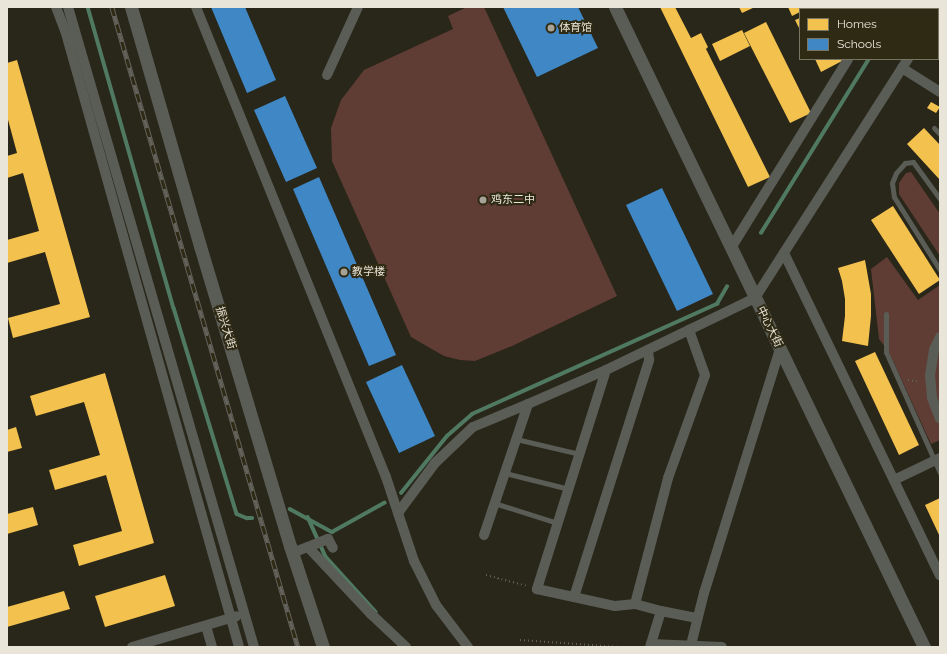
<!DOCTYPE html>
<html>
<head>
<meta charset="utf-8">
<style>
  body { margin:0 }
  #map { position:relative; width:947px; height:654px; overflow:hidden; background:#29261a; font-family:Raleway,"Noto Sans SC",sans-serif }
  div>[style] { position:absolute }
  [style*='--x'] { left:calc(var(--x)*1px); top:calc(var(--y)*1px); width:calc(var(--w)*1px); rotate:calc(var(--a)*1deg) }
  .green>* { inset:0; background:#603d34 }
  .homes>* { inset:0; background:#f2c14e }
  .schools>* { inset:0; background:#3f88c5 }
  .stream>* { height:3.5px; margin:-1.75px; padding:0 1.75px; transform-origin:1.75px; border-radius:1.75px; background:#507962 }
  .path>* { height:2px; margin-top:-1px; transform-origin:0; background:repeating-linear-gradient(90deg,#62625b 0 1px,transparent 0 4px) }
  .service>* { height:5px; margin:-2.5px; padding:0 2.5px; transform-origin:2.5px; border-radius:2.5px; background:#5a5c56 }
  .minor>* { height:10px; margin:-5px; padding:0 5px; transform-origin:5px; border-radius:5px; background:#5a5c56 }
  .tertiary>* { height:13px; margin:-6.5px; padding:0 6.5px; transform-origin:6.5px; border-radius:6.5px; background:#5a5c56 }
  .rail>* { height:4.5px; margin-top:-2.25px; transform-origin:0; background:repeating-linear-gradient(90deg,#2f2a14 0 9px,#63625b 0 18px); box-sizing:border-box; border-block:1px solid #63625b }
  .dots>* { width:11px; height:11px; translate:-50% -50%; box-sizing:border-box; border:2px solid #2f2a14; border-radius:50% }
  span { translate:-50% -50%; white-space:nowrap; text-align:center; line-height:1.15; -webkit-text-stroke:4px #2f2a14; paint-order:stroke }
  .poi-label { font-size:11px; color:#e9e6d9 }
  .left { translate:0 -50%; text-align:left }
  .street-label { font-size:11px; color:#e9e6d9 }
  .frame { position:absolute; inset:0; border:8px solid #e9e6d9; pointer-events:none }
  .legend { position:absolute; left:799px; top:8px; width:140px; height:52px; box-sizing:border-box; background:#2f2a14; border:1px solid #797563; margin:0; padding:5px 7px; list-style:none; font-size:12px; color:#e9e6d9 }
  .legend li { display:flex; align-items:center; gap:8px; height:20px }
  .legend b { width:20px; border:1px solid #797563 }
</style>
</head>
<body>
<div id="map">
  <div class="green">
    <div style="clip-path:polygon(467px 7px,484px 7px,617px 296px,512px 346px,475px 361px,460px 360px,444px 356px,411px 337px,332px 161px,331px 128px,341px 100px,364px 70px,453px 29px,448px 16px)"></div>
    <div style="clip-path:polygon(911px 172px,940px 214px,940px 256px,899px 194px,899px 183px,906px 173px)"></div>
    <div style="clip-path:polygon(887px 257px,918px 300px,940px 285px,940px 440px,931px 444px,889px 352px,879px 339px,871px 269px)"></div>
  </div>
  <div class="homes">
    <div style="clip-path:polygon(660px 7px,675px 7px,691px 38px,701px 33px,708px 47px,706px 49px,770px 177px,748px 187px)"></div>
    <div style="clip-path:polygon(739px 7px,755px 7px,742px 13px)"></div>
    <div style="clip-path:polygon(788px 7px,810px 7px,800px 9px,800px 12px,792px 16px)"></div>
    <div style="clip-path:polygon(800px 18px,800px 30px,795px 20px)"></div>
    <div style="clip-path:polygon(766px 22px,811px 113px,790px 123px,744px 33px)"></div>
    <div style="clip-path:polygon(742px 30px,750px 46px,720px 61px,712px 44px)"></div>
    <div style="clip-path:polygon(815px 59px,841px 59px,842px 61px,821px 72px)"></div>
    <div style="clip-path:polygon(17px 60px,90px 317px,13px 338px,8px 318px,60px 304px,45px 252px,7px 263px,7px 240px,39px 231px,23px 173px,7px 178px,7px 156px,17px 153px,7px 116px,7px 63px)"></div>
    <div style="clip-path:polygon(931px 102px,940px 107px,936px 113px,927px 108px)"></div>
    <div style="clip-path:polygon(924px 128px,940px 145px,940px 180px,907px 144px)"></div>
    <div style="clip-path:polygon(893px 206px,940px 280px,919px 294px,871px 220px)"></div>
    <div style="clip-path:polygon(865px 260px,871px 294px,871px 316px,868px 346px,842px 341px,845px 316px,845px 299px,842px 281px,838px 268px)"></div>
    <div style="clip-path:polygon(875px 352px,919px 445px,899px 455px,855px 361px)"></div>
    <div style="clip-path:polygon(105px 373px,154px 543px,79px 566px,73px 545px,122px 531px,106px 475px,55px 490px,49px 470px,100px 455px,84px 402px,36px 416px,30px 396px)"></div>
    <div style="clip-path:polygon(16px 427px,22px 448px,7px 452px,7px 430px)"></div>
    <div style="clip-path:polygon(940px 498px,940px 537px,925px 505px)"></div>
    <div style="clip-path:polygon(33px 507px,38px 525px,7px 534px,7px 514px)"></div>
    <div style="clip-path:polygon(165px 575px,175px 606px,105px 627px,95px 596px)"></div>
    <div style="clip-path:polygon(64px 591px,70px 609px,7px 627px,7px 607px)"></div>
  </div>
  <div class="schools">
    <div style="clip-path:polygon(211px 7px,245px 7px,276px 80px,247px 93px)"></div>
    <div style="clip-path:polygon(503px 7px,578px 7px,598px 48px,537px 77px)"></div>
    <div style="clip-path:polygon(285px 96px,317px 168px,286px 182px,254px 110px)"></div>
    <div style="clip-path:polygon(319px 177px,396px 355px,369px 366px,293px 189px)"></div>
    <div style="clip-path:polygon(662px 188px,713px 294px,677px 311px,626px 205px)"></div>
    <div style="clip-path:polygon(402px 365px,435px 436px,399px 453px,366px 382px)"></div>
  </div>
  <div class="stream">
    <div style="--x:88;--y:7;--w:313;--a:74.1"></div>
    <div style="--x:174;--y:308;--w:215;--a:73"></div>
    <div style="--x:237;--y:514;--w:11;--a:22"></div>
    <div style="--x:247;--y:518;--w:5;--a:0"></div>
    <div style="--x:901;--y:9;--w:2;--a:-63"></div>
    <div style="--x:761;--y:233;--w:205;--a:-58.2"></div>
    <div style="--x:401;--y:493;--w:73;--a:-51.1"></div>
    <div style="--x:447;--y:436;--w:33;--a:-41"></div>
    <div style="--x:472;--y:414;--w:269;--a:-24.2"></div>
    <div style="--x:717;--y:304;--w:20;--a:-60"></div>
    <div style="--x:290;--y:509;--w:48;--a:28.7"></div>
    <div style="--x:332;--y:532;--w:60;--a:-29.1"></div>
    <div style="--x:308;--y:517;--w:44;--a:65.8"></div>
    <div style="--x:326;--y:557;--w:74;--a:47.7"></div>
  </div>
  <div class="path">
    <div style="--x:908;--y:380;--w:12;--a:9"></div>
    <div style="--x:486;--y:575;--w:42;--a:15"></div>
    <div style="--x:520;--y:640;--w:100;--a:4"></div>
  </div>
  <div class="service">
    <div style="--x:934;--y:128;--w:8;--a:45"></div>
    <div style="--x:940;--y:199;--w:46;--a:-126.1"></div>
    <div style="--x:913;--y:162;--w:8;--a:173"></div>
    <div style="--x:905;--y:163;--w:13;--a:132"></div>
    <div style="--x:896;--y:173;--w:11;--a:112"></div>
    <div style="--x:892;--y:183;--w:14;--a:82"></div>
    <div style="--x:894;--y:197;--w:86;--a:57.8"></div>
    <div style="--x:886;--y:314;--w:38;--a:90"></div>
    <div style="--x:886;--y:352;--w:133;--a:65.9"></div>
    <div style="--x:516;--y:439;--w:66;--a:13.2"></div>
    <div style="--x:505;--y:473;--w:66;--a:14"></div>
    <div style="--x:494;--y:503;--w:67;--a:17.4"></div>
  </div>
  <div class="minor">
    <div style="--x:56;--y:7;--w:25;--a:69"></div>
    <div style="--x:65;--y:30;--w:641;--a:74.25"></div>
    <div style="--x:68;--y:7;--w:666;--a:73.79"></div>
    <div style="--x:196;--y:7;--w:507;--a:67.99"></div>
    <div style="--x:386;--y:477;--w:89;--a:71.6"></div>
    <div style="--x:414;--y:561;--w:49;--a:63.4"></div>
    <div style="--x:436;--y:605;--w:53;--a:52.7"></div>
    <div style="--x:843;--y:7;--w:2;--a:63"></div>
    <div style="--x:879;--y:9;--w:2;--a:-63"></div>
    <div style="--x:938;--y:13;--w:4;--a:-63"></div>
    <div style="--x:902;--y:68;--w:45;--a:32.3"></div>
    <div style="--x:327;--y:75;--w:75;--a:-65.5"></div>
    <div style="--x:731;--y:248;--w:222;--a:-58.2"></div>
    <div style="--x:784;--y:253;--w:358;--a:64.2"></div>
    <div style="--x:940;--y:337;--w:14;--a:115"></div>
    <div style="--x:934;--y:350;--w:25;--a:99"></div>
    <div style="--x:930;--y:375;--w:23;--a:85"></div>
    <div style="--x:932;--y:398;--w:22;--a:69"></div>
    <div style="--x:606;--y:370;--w:230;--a:107.5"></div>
    <div style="--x:537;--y:589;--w:80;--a:12.3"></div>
    <div style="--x:615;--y:606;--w:20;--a:-6"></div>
    <div style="--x:635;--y:604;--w:27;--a:15"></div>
    <div style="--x:661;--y:611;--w:38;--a:107"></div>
    <div style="--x:894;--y:480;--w:51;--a:-25.6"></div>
    <div style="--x:398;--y:513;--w:62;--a:-53.5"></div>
    <div style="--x:435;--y:463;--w:52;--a:-43.5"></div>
    <div style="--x:473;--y:427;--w:60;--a:-22.7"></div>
    <div style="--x:484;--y:535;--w:138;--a:-71.4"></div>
    <div style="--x:528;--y:404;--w:85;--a:-23.6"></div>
    <div style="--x:606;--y:370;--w:165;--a:-25.8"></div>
    <div style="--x:755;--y:298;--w:284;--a:-57.4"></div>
    <div style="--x:308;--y:547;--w:22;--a:-22"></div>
    <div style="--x:328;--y:539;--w:10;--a:61"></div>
    <div style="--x:292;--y:553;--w:17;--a:-21"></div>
    <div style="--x:308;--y:547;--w:92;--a:46.8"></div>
    <div style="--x:371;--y:614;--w:48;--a:43.3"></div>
    <div style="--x:574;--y:597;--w:249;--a:-72.4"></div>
    <div style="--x:649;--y:360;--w:10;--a:-96"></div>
    <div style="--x:635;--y:604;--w:130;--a:-75.3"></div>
    <div style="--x:668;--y:478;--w:109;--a:-70.2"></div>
    <div style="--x:705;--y:375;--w:48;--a:-109.6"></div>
    <div style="--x:661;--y:611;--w:37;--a:11"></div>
    <div style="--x:206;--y:626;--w:22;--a:74"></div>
    <div style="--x:651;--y:644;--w:71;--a:2.4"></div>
    <div style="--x:691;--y:645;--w:54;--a:-76"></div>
    <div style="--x:704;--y:593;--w:256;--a:-72.7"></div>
    <div style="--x:132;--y:647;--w:109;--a:-16.4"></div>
  </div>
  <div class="tertiary">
    <div style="--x:131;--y:7;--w:249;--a:73.9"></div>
    <div style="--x:200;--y:246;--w:313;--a:73.3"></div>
    <div style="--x:290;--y:546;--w:106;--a:71.9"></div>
    <div style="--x:615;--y:7;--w:711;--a:64.23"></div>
  </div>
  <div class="rail">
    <div style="--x:112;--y:7;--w:666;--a:73.79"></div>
  </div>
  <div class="dots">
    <div style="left:551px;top:28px;background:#a6a396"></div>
    <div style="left:483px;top:200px;background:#a6a396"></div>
    <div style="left:344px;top:272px;background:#a6a396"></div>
  </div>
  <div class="poi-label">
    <span class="left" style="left:559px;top:28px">体育馆</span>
    <span class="left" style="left:491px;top:200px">鸡东二中</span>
    <span class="left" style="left:352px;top:272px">教学楼</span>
  </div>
  <div class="street-label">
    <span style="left:769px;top:327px;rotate:64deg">中心大街</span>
    <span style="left:225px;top:328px;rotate:73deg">振兴大街</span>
  </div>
  <div class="frame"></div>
  <ul class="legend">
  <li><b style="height:11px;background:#f2c14e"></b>Homes</li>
  <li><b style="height:11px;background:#3f88c5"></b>Schools</li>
  </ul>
</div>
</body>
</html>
